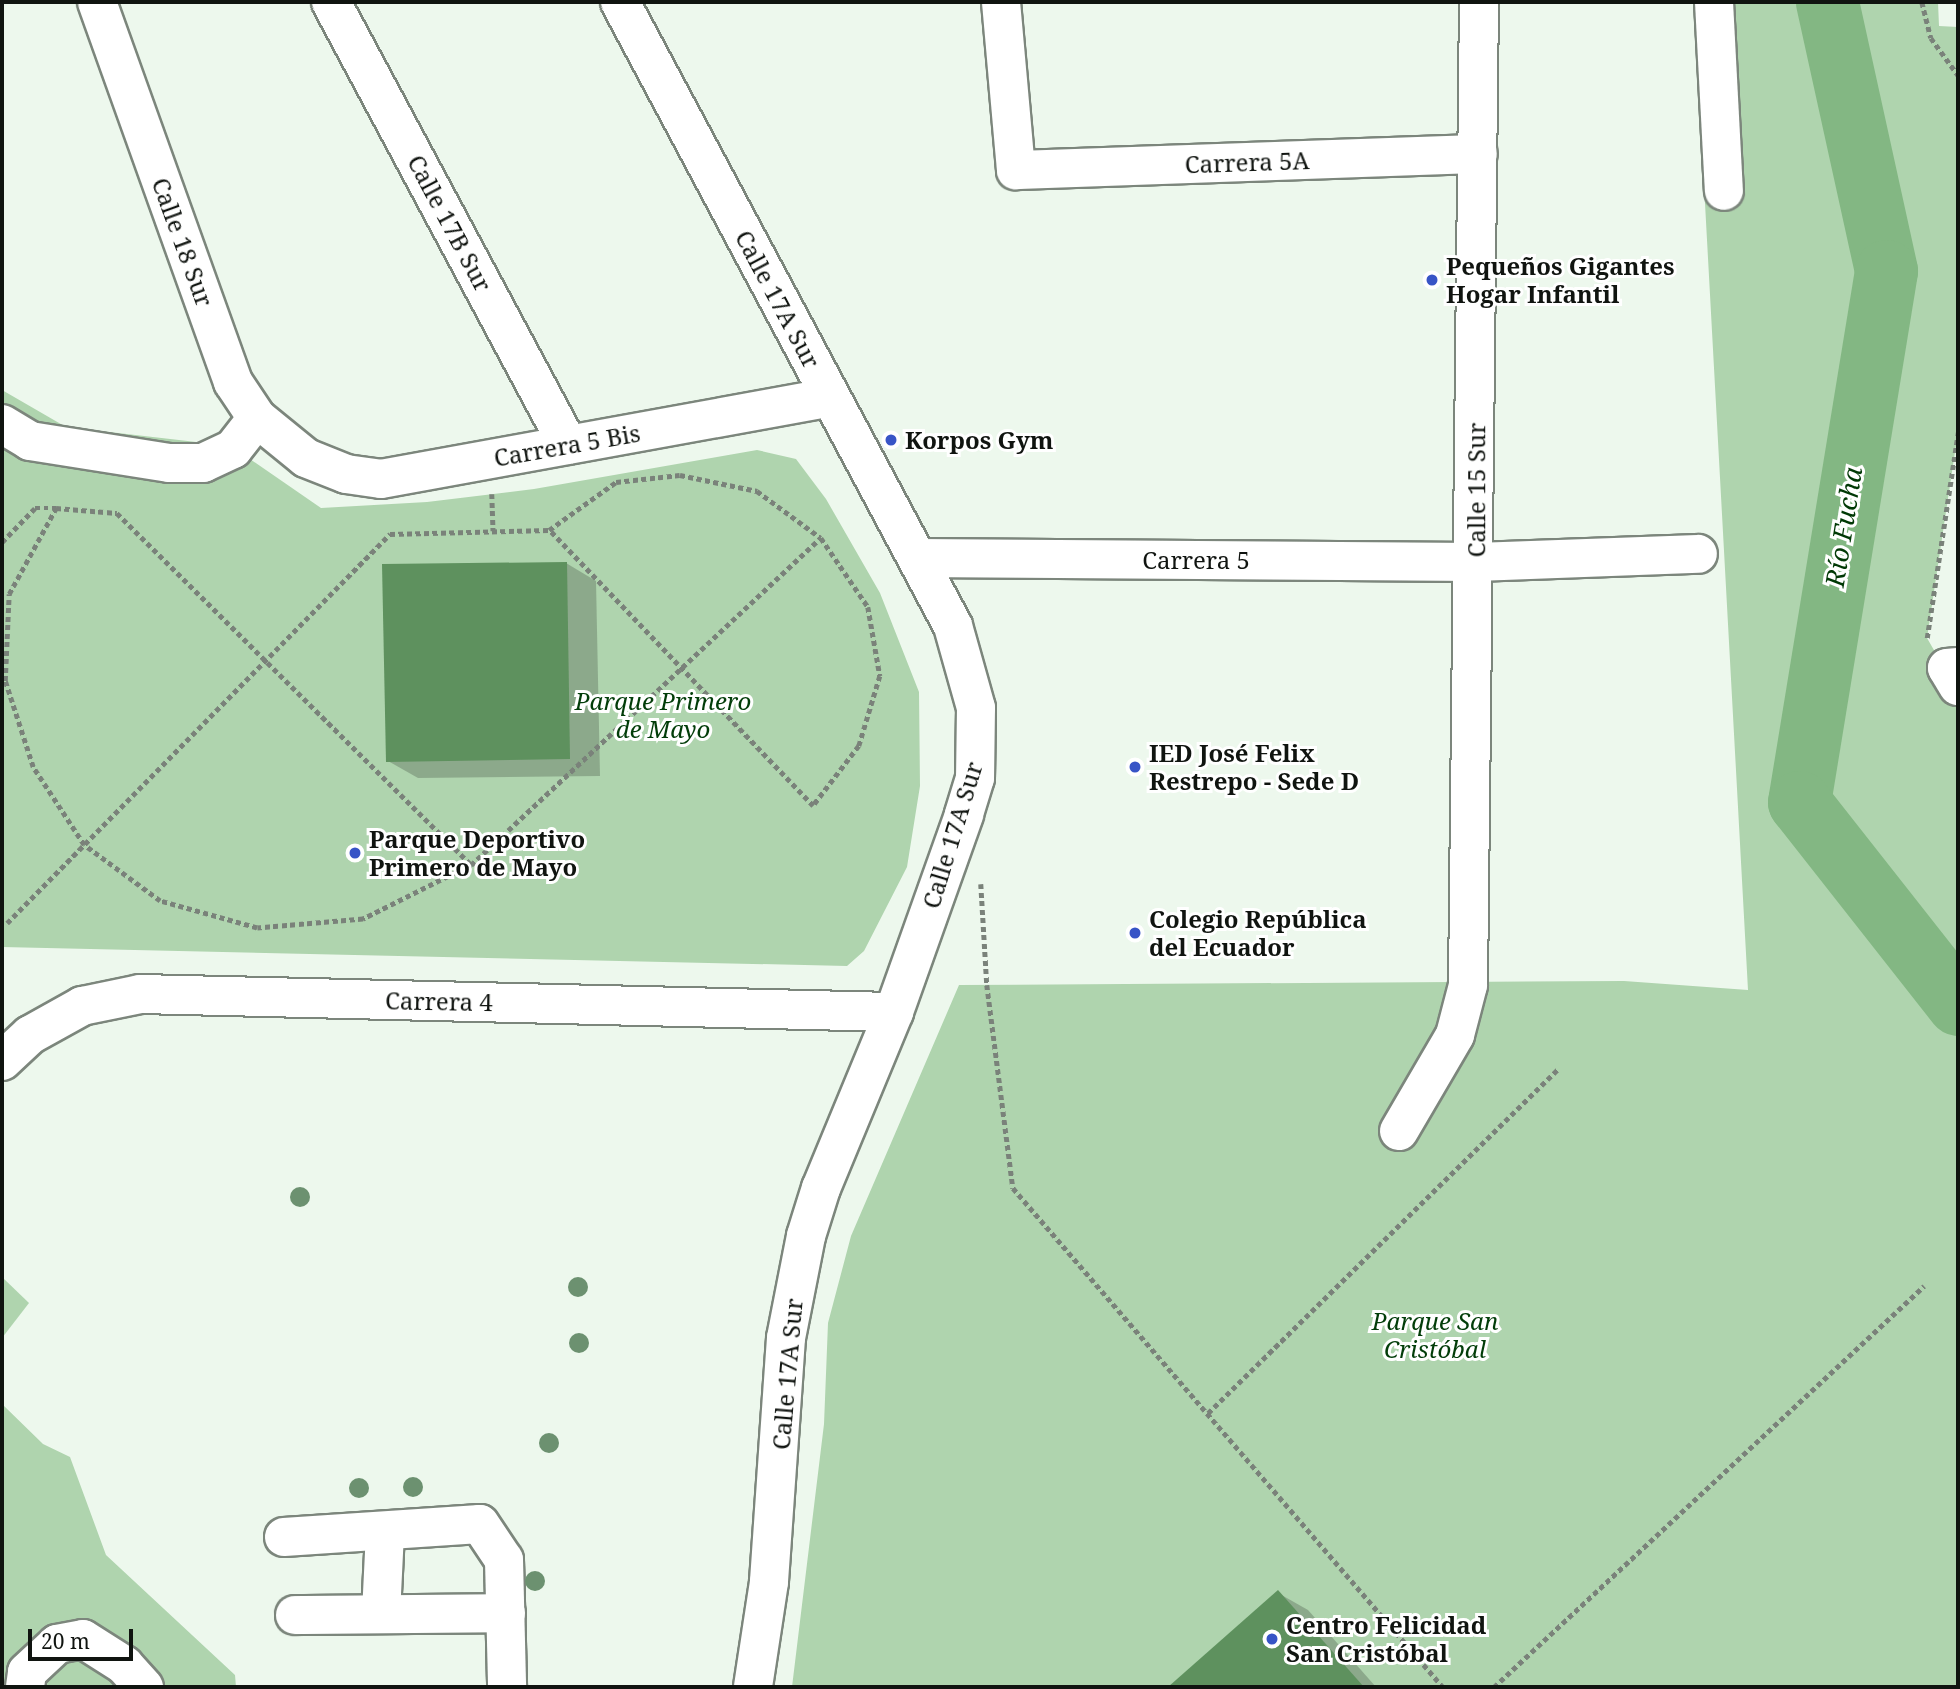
<!DOCTYPE html>
<html>
<head>
<meta charset="utf-8">
<style>
  body { margin:0 }
  #map { position:relative; width:1960px; height:1689px; overflow:hidden; background:#edf8ed; font-family:"Noto Serif",serif }
  div>[style] { position:absolute }
  [style*='--x'] { left:calc(var(--x)*1px); top:calc(var(--y)*1px); width:calc(var(--w)*1px); rotate:calc(var(--a)*1deg) }
  .green>* { inset:0; background:#afd4ae }
  .shadow>* { inset:0; background:#0003 }
  .river>* { height:63px; margin:-31.5px; padding:0 31.5px; transform-origin:31.5px; border-radius:31.5px; background:#83b783 }
  .building>* { inset:0; background:#5e915e }
  .path>* { height:4.5px; margin-top:-2.25px; transform-origin:0; background:repeating-linear-gradient(90deg,#7a827a 0 5px,transparent 0 8.5px) }
  .roads { filter:drop-shadow(2px 0 #7c867c) drop-shadow(-2px 0 #7c867c) drop-shadow(0 2px #7c867c) drop-shadow(0 -2px #7c867c) }
  .minor>* { height:38px; margin:-19px; padding:0 19px; transform-origin:19px; border-radius:19px; background:#fff }
  .trees>* { width:20px; height:20px; margin:-10px; border-radius:50%; background:#6c9170 }
  .dots>* { width:19px; height:19px; translate:-50% -50%; box-sizing:border-box; border:4px solid #fff; border-radius:50% }
  span { translate:-50% -50%; white-space:nowrap; text-align:center; line-height:1.15; -webkit-text-stroke:6px #fff; paint-order:stroke }
  .street-label { font-size:24px; color:#101410 }
  .poi-label { font-size:24px; color:#101410; font-weight:700 }
  .left { translate:0 -50%; text-align:left }
  .park-label { font-size:24px; color:#023d09; font-style:italic }
  .water-label { font-size:26px; color:#003905; font-style:italic }
  .frame { position:absolute; inset:0; border:4px solid #101410; pointer-events:none }
  .scale { position:absolute; left:28px; top:1629px; width:105px; height:32px; box-sizing:border-box; border:4px solid #101410; border-top:0; padding-left:9px; font-size:21px; line-height:24px; white-space:nowrap; color:#101410; -webkit-text-stroke:5px #fff; paint-order:stroke }
</style>
</head>
<body>
<div id="map">
  <div class="green">
    <div style="clip-path:polygon(1694px 2px,1938px 2px,1939px 26px,1958px 27px,1958px 432px,1927px 638px,1958px 692px,1958px 1687px,792px 1687px,824px 1424px,828px 1323px,851px 1236px,959px 985px,1624px 981px,1748px 990px)"></div>
    <div style="clip-path:polygon(2px 390px,66px 427px,231px 446px,321px 508px,427px 502px,534px 489px,757px 450px,796px 459px,826px 499px,880px 593px,919px 692px,920px 786px,907px 867px,864px 951px,847px 966px,2px 947px)"></div>
    <div style="clip-path:polygon(2px 1277px,29px 1303px,2px 1338px)"></div>
    <div style="clip-path:polygon(2px 1404px,43px 1444px,70px 1457px,106px 1555px,235px 1675px,236px 1687px,2px 1687px)"></div>
  </div>
  <div class="shadow">
    <div style="clip-path:polygon(566px 563px,596px 581px,600px 776px,418px 778px,388px 761px)"></div>
    <div style="clip-path:polygon(1278px 1593px,1308px 1610px,1376px 1687px,1171px 1687px)"></div>
  </div>
  <div class="river">
    <div style="--x:1827;--y:2;--w:275;--a:77.6"></div>
    <div style="--x:1886;--y:271;--w:538;--a:99.3"></div>
    <div style="--x:1799;--y:802;--w:257;--a:51.8"></div>
  </div>
  <div class="building">
    <div style="clip-path:polygon(567px 562px,570px 759px,386px 762px,382px 564px)"></div>
    <div style="clip-path:polygon(1278px 1590px,1364px 1687px,1168px 1687px)"></div>
  </div>
  <div class="path">
    <div style="--x:1922;--y:2;--w:37;--a:76"></div>
    <div style="--x:1931;--y:38;--w:46;--a:53.9"></div>
    <div style="--x:492;--y:494;--w:37;--a:88"></div>
    <div style="--x:2;--y:542;--w:47;--a:-45.9"></div>
    <div style="--x:35;--y:508;--w:21;--a:0"></div>
    <div style="--x:1927;--y:638;--w:208;--a:-81.4"></div>
    <div style="--x:471;--y:865;--w:121;--a:153.4"></div>
    <div style="--x:363;--y:919;--w:106;--a:175.1"></div>
    <div style="--x:257;--y:928;--w:101;--a:-164.4"></div>
    <div style="--x:160;--y:901;--w:94;--a:-143.6"></div>
    <div style="--x:84;--y:845;--w:93;--a:-123.2"></div>
    <div style="--x:33;--y:767;--w:90;--a:-108"></div>
    <div style="--x:5;--y:681;--w:87;--a:-87.4"></div>
    <div style="--x:9;--y:594;--w:98;--a:-61.3"></div>
    <div style="--x:56;--y:508;--w:61;--a:4.7"></div>
    <div style="--x:117;--y:513;--w:499;--a:44.8"></div>
    <div style="--x:471;--y:865;--w:479;--a:-43.1"></div>
    <div style="--x:981;--y:884;--w:101;--a:86.6"></div>
    <div style="--x:987;--y:985;--w:205;--a:82.7"></div>
    <div style="--x:1013;--y:1188;--w:659;--a:49.25"></div>
    <div style="--x:7;--y:923;--w:546;--a:-45.45"></div>
    <div style="--x:390;--y:534;--w:159;--a:-1.4"></div>
    <div style="--x:549;--y:530;--w:82;--a:-35.6"></div>
    <div style="--x:616;--y:482;--w:64;--a:-6.2"></div>
    <div style="--x:680;--y:475;--w:79;--a:11.7"></div>
    <div style="--x:757;--y:491;--w:79;--a:36.3"></div>
    <div style="--x:821;--y:538;--w:83;--a:55.7"></div>
    <div style="--x:868;--y:607;--w:70;--a:80.1"></div>
    <div style="--x:880;--y:676;--w:73;--a:106.7"></div>
    <div style="--x:859;--y:746;--w:76;--a:127.5"></div>
    <div style="--x:813;--y:806;--w:382;--a:-133.7"></div>
    <div style="--x:1208;--y:1413;--w:491;--a:-44.5"></div>
    <div style="--x:1494;--y:1687;--w:588;--a:-43"></div>
  </div>
  <div class="roads">
    <div class="minor">
      <div style="--x:97;--y:2;--w:404;--a:70.3"></div>
      <div style="--x:233;--y:382;--w:43;--a:56.3"></div>
      <div style="--x:257;--y:418;--w:63;--a:39.2"></div>
      <div style="--x:306;--y:458;--w:43;--a:21.8"></div>
      <div style="--x:346;--y:474;--w:35;--a:8"></div>
      <div style="--x:381;--y:479;--w:457;--a:-10.3"></div>
      <div style="--x:331;--y:2;--w:502;--a:61.85"></div>
      <div style="--x:620;--y:2;--w:707;--a:61.91"></div>
      <div style="--x:953;--y:626;--w:85;--a:74.3"></div>
      <div style="--x:976;--y:708;--w:70;--a:90.8"></div>
      <div style="--x:975;--y:778;--w:39;--a:107"></div>
      <div style="--x:964;--y:815;--w:209;--a:109.6"></div>
      <div style="--x:894;--y:1012;--w:191;--a:112.5"></div>
      <div style="--x:821;--y:1188;--w:50;--a:107.4"></div>
      <div style="--x:806;--y:1236;--w:104;--a:101.1"></div>
      <div style="--x:786;--y:1338;--w:245;--a:94"></div>
      <div style="--x:769;--y:1582;--w:106;--a:98.7"></div>
      <div style="--x:1001;--y:2;--w:169;--a:84.9"></div>
      <div style="--x:1016;--y:170;--w:462;--a:-2"></div>
      <div style="--x:1714;--y:2;--w:189;--a:87"></div>
      <div style="--x:2;--y:424;--w:33;--a:31"></div>
      <div style="--x:30;--y:441;--w:141;--a:9"></div>
      <div style="--x:169;--y:463;--w:34;--a:0"></div>
      <div style="--x:203;--y:463;--w:33;--a:-25"></div>
      <div style="--x:233;--y:449;--w:39;--a:-52"></div>
      <div style="--x:917;--y:558;--w:559;--a:0.41"></div>
      <div style="--x:1476;--y:562;--w:222;--a:-2.1"></div>
      <div style="--x:1958;--y:667;--w:11;--a:175"></div>
      <div style="--x:1947;--y:668;--w:21;--a:59"></div>
      <div style="--x:2;--y:1061;--w:38;--a:-43"></div>
      <div style="--x:30;--y:1035;--w:60;--a:-29.1"></div>
      <div style="--x:82;--y:1006;--w:59;--a:-11.7"></div>
      <div style="--x:140;--y:994;--w:754;--a:1.37"></div>
      <div style="--x:1399;--y:1131;--w:111;--a:-59.7"></div>
      <div style="--x:1455;--y:1035;--w:52;--a:-75.4"></div>
      <div style="--x:1468;--y:985;--w:983;--a:-89.36"></div>
      <div style="--x:284;--y:1537;--w:196;--a:-3.8"></div>
      <div style="--x:480;--y:1524;--w:43;--a:56.3"></div>
      <div style="--x:504;--y:1560;--w:127;--a:88.6"></div>
      <div style="--x:381;--y:1614;--w:83;--a:-87.2"></div>
      <div style="--x:295;--y:1615;--w:211;--a:-0.5"></div>
      <div style="--x:25;--y:1687;--w:15;--a:-82"></div>
      <div style="--x:27;--y:1672;--w:41;--a:-43"></div>
      <div style="--x:57;--y:1644;--w:26;--a:-11"></div>
      <div style="--x:83;--y:1639;--w:49;--a:32.4"></div>
      <div style="--x:124;--y:1665;--w:30;--a:48"></div>
    </div>
  </div>
  <div class="trees">
    <div style="left:300px;top:1197px"></div>
    <div style="left:578px;top:1287px"></div>
    <div style="left:579px;top:1343px"></div>
    <div style="left:549px;top:1443px"></div>
    <div style="left:413px;top:1487px"></div>
    <div style="left:359px;top:1488px"></div>
    <div style="left:535px;top:1581px"></div>
  </div>
  <div class="dots">
    <div style="left:1432px;top:280px;background:#3754c6"></div>
    <div style="left:891px;top:440px;background:#3754c6"></div>
    <div style="left:1135px;top:767px;background:#3754c6"></div>
    <div style="left:355px;top:853px;background:#3754c6"></div>
    <div style="left:1135px;top:933px;background:#3754c6"></div>
    <div style="left:1272px;top:1639px;background:#3754c6"></div>
  </div>
  <div class="street-label">
    <span style="left:1247px;top:162px;rotate:-2deg">Carrera 5A</span>
    <span style="left:450px;top:223px;rotate:62deg">Calle 17B Sur</span>
    <span style="left:183px;top:242px;rotate:70deg">Calle 18 Sur</span>
    <span style="left:778px;top:299px;rotate:62deg">Calle 17A Sur</span>
    <span style="left:567px;top:445px;rotate:-10deg">Carrera 5 Bis</span>
    <span style="left:1476px;top:490px;rotate:-90deg">Calle 15 Sur</span>
    <span style="left:1196px;top:560px">Carrera 5</span>
    <span style="left:952px;top:835px;rotate:-73deg">Calle 17A Sur</span>
    <span style="left:439px;top:1001px;rotate:1deg">Carrera 4</span>
    <span style="left:787px;top:1374px;rotate:-85deg">Calle 17A Sur</span>
  </div>
  <div class="poi-label">
    <span class="left" style="left:1446px;top:280px">Pequeños Gigantes<br>Hogar Infantil</span>
    <span class="left" style="left:905px;top:440px">Korpos Gym</span>
    <span class="left" style="left:1149px;top:767px">IED José Felix<br>Restrepo - Sede D</span>
    <span class="left" style="left:369px;top:853px">Parque Deportivo<br>Primero de Mayo</span>
    <span class="left" style="left:1149px;top:933px">Colegio República<br>del Ecuador</span>
    <span class="left" style="left:1286px;top:1639px">Centro Felicidad<br>San Cristóbal</span>
  </div>
  <div class="park-label">
    <span style="left:663px;top:715px">Parque Primero<br>de Mayo</span>
    <span style="left:1435px;top:1335px">Parque San<br>Cristóbal</span>
  </div>
  <div class="water-label">
    <span style="left:1844px;top:527px;rotate:-81deg">Río Fucha</span>
  </div>
  <div class="frame"></div>
  <div class="scale">20 m</div>
</div>
</body>
</html>
